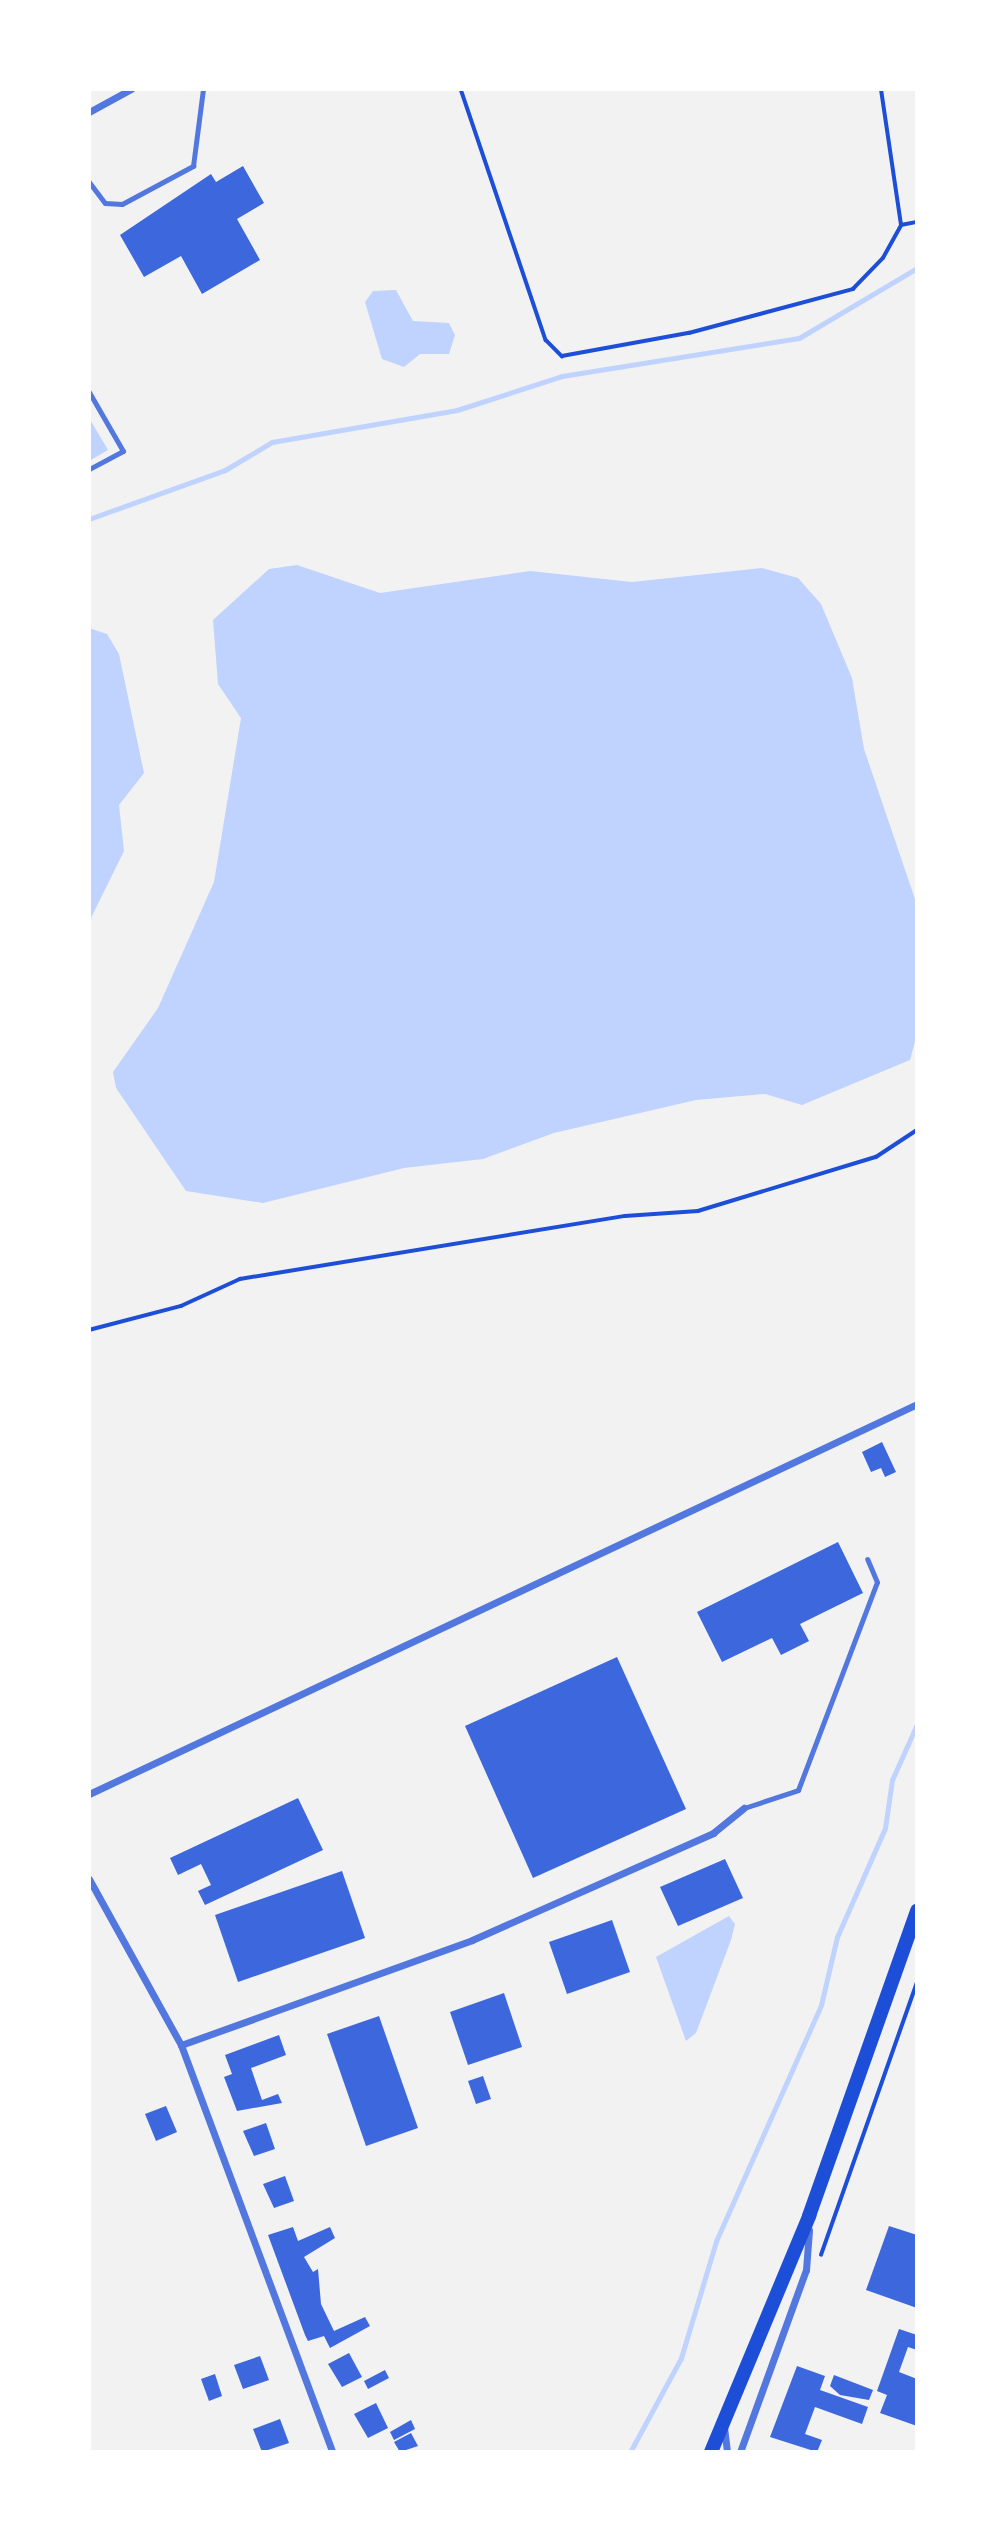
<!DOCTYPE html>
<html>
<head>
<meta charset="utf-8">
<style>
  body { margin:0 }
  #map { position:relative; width:1006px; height:2541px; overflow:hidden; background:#f2f2f2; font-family:"Asap Condensed",sans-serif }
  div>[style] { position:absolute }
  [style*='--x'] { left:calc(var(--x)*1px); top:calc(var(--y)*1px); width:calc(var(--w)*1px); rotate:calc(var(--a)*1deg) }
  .water>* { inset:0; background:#bfd3fe }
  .stream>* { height:5px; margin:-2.5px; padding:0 2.5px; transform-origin:2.5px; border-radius:2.5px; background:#bfd3fe }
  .building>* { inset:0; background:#3d67dc }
  .path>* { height:3.5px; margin:-1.75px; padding:0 1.75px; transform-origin:1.75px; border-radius:1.75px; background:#1d4ed8 }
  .service>* { height:5px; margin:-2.5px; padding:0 2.5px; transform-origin:2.5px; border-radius:2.5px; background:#5277de }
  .minor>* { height:7px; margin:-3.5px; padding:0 3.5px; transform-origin:3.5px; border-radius:3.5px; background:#5277de }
  .secondary>* { height:14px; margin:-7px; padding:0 7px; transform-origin:7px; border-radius:7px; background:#1d4ed8 }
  span { translate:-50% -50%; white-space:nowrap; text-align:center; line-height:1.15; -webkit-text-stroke:5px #fff; paint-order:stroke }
  .frame { position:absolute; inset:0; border:91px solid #fff; pointer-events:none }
</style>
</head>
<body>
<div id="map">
  <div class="water">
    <div style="clip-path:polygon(396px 290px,413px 321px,449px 323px,455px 335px,449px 354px,420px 354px,404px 367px,382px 359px,365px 302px,373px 291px)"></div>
    <div style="clip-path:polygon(89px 418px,108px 450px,89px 461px)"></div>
    <div style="clip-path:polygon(297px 565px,380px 593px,530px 571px,632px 582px,762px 568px,798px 578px,821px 604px,852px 678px,864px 749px,917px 905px,917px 1034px,910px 1060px,802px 1105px,765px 1094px,696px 1100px,554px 1133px,483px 1159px,404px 1168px,263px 1203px,186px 1191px,116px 1088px,113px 1072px,158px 1008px,214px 882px,241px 718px,218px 684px,213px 620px,269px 569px)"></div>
    <div style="clip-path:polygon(89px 628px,107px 634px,119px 654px,144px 773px,119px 805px,124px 851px,89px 922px)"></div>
    <div style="clip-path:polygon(729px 1916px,735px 1924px,731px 1940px,696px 2033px,686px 2041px,656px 1957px)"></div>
  </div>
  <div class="stream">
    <div style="--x:89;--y:519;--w:145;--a:-19.8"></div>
    <div style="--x:225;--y:470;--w:55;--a:-30.8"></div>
    <div style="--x:272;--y:442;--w:188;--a:-9.8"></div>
    <div style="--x:457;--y:410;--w:110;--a:-17.9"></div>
    <div style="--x:562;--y:376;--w:240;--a:-9.1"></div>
    <div style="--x:799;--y:338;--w:137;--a:-30.7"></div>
    <div style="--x:630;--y:2452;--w:107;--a:-61.5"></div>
    <div style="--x:681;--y:2358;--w:122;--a:-73.3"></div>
    <div style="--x:716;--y:2241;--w:258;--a:-66"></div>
    <div style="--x:821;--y:2005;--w:70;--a:-76.8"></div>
    <div style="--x:837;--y:1937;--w:119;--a:-66.2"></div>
    <div style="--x:885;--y:1828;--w:49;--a:-81.7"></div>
    <div style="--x:892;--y:1780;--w:61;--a:-65.9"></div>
  </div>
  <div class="building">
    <div style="clip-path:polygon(243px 166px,264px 203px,237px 219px,260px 260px,202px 294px,181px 256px,144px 277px,120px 235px,211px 174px,216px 182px)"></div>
    <div style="clip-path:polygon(882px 1442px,896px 1472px,885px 1477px,881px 1468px,871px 1472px,862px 1452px)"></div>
    <div style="clip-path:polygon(838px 1542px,863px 1593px,800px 1624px,809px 1641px,781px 1655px,772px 1638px,722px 1662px,697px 1612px)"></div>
    <div style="clip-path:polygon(617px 1657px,686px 1809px,533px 1878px,465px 1726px)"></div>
    <div style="clip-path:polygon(298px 1798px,323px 1850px,205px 1905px,198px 1891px,211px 1885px,201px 1864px,178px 1875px,170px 1858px)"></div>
    <div style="clip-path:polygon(725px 1859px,743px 1898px,678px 1926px,660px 1887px)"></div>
    <div style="clip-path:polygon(342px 1871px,365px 1938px,238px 1982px,215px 1915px)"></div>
    <div style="clip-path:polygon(612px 1920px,630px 1972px,567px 1994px,549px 1942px)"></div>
    <div style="clip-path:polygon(504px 1993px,522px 2047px,468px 2065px,450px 2012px)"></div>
    <div style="clip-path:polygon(379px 2016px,418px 2128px,366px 2146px,327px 2034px)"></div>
    <div style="clip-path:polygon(279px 2035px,286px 2055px,251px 2068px,262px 2100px,278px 2094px,282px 2103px,237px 2111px,224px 2077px,232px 2074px,225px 2055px)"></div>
    <div style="clip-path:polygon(483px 2076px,491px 2099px,476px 2104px,468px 2081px)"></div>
    <div style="clip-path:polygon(166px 2106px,177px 2132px,156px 2141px,145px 2114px)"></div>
    <div style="clip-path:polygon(266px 2123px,275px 2149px,254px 2156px,243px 2131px)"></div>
    <div style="clip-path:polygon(285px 2176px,294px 2201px,274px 2208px,263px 2184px)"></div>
    <div style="clip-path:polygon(889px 2226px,917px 2235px,917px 2308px,866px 2290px)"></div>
    <div style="clip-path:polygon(293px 2227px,298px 2241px,330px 2227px,335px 2238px,304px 2257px,313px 2272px,318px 2269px,321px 2304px,334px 2331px,365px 2317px,370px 2326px,330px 2348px,324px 2336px,308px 2341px,305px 2335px,268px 2235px)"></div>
    <div style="clip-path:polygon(899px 2329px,917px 2335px,917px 2350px,908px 2347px,899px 2372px,917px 2379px,917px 2426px,880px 2413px,887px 2395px,877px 2391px)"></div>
    <div style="clip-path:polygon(349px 2353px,362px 2377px,342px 2387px,328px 2364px)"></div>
    <div style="clip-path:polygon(260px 2356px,269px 2380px,243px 2389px,234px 2365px)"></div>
    <div style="clip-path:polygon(797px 2366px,825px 2376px,820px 2390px,868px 2407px,862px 2424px,815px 2407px,805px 2434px,822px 2440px,817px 2452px,770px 2437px)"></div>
    <div style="clip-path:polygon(385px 2370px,389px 2378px,368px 2389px,364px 2381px)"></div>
    <div style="clip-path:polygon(215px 2374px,222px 2396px,209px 2401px,201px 2379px)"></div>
    <div style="clip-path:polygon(834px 2375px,873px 2390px,869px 2400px,840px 2395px,830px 2386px)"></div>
    <div style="clip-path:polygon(376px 2403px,388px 2428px,368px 2438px,354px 2414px)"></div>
    <div style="clip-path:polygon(280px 2419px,289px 2443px,262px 2452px,253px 2429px)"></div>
    <div style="clip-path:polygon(411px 2420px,415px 2429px,394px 2440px,390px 2432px)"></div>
    <div style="clip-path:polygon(411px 2433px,418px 2446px,400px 2452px,394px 2442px)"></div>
  </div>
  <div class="path">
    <div style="--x:461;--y:89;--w:265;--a:71.3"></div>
    <div style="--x:546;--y:340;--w:23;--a:45"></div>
    <div style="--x:562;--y:356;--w:129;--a:-10.3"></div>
    <div style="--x:689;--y:333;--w:170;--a:-15"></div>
    <div style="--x:853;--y:289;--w:43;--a:-45.9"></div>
    <div style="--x:883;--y:258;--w:38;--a:-61"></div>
    <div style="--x:901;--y:225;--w:137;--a:-98.4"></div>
    <div style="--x:901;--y:225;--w:16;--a:-11"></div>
    <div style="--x:89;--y:1330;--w:95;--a:-14.6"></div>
    <div style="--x:181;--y:1306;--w:65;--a:-24.6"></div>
    <div style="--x:240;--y:1279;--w:390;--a:-9.3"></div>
    <div style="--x:625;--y:1216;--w:73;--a:-3.9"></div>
    <div style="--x:698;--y:1211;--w:186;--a:-16.9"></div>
    <div style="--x:876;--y:1157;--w:49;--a:-33.4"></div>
    <div style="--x:821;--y:2255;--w:288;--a:-70.6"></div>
  </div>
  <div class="service">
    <div style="--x:89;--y:182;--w:26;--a:53"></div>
    <div style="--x:105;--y:203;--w:17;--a:3"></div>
    <div style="--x:122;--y:204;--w:81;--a:-28.2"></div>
    <div style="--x:193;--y:166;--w:78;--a:-82.6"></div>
    <div style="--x:89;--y:392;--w:68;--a:60"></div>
    <div style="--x:123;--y:451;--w:38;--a:152"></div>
    <div style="--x:744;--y:1808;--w:57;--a:-18.4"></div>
    <div style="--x:798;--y:1790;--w:222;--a:-69.2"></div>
    <div style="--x:877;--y:1582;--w:25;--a:-113"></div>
  </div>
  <div class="minor">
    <div style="--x:89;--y:112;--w:48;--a:-28.7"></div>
    <div style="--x:89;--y:1794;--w:915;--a:-25.22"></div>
    <div style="--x:89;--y:1879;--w:190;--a:61"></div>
    <div style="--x:181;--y:2045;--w:434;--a:69.6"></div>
    <div style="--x:181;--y:2045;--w:309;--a:-19.8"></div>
    <div style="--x:472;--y:1940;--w:264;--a:-23.9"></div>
    <div style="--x:713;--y:1833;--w:40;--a:-39"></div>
    <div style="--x:724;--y:2427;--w:25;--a:83"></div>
    <div style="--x:740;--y:2452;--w:194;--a:-70.1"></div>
    <div style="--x:806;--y:2270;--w:40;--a:-85.7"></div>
  </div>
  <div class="secondary">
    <div style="--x:711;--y:2452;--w:256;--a:-67.4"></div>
    <div style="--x:809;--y:2216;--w:324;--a:-70.5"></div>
  </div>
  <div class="frame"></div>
</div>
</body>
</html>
